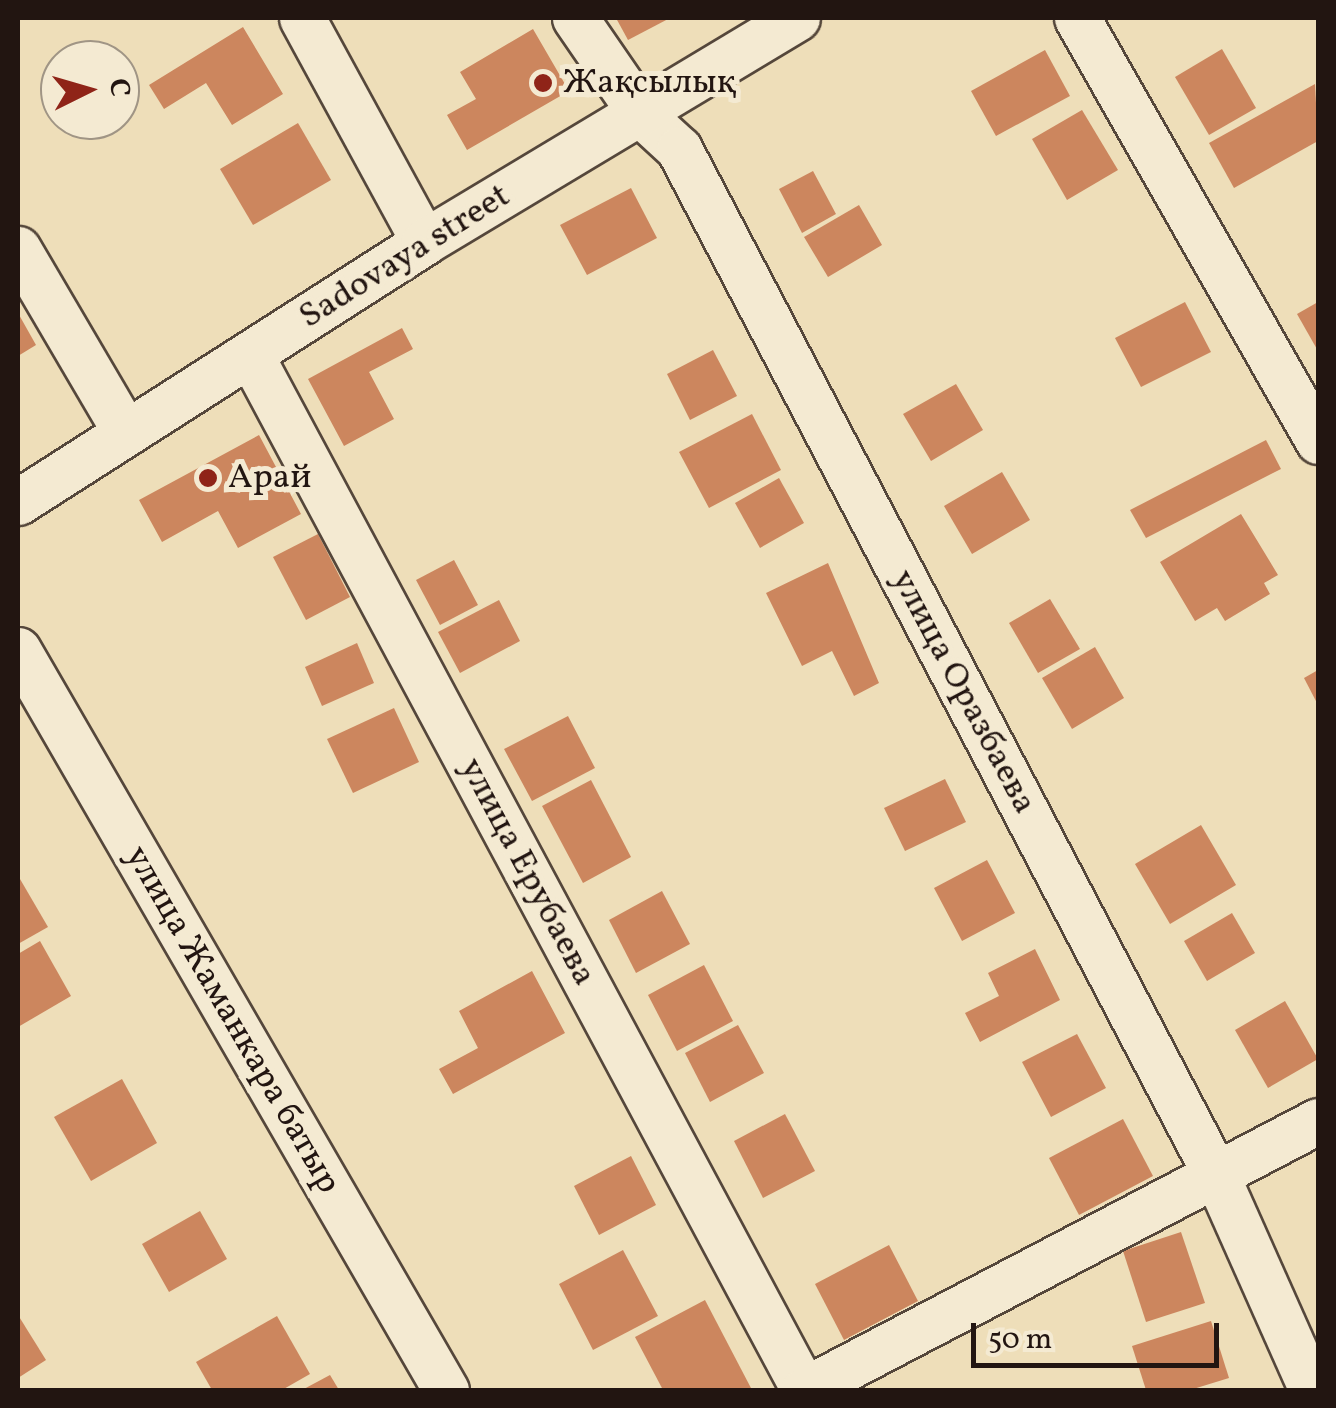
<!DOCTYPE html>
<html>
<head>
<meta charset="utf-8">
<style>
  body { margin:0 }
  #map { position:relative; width:1336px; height:1408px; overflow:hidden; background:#eedeb9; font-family:Vollkorn,serif }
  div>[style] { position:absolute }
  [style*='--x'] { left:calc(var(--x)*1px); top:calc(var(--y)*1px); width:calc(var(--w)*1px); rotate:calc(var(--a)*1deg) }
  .building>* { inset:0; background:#cc865e }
  .roads { filter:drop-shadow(2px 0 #55473b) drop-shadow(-2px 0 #55473b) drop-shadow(0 2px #55473b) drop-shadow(0 -2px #55473b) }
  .minor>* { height:45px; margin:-22.5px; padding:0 22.5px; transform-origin:22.5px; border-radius:22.5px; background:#f4ead2 }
  .dots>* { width:28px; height:28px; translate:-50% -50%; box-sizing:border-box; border:5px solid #f4ead2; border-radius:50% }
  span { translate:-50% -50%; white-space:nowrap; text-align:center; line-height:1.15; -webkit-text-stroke:10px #f4ead2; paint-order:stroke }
  .poi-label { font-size:35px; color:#221511 }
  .left { translate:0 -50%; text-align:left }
  .street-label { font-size:35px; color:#221511 }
  .frame { position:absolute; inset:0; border:20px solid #221511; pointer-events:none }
  .north { position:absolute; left:40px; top:40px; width:100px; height:100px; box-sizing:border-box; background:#f4ead2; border:2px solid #a09585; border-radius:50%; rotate:85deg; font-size:28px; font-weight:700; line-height:40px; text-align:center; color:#221511 }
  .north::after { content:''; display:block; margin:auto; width:35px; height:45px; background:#8f2418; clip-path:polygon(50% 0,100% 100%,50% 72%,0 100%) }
  .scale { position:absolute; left:971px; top:1323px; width:248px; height:45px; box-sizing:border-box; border:5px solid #221511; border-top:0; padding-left:12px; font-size:30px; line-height:35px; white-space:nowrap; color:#221511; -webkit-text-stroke:8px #f4ead2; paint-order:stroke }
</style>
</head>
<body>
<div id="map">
  <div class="building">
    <div style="clip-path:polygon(616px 18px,670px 18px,628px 40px)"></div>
    <div style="clip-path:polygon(243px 27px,283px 94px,232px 125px,206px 83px,164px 109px,149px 85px)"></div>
    <div style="clip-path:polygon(533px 29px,569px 91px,467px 150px,447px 115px,476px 99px,460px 72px)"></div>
    <div style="clip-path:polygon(1222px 49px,1256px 108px,1209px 135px,1175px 77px)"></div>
    <div style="clip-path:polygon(1045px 50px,1070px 96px,996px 136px,971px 91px)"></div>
    <div style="clip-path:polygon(1315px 84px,1318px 141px,1234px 188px,1209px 143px)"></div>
    <div style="clip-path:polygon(1082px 110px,1118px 170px,1067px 200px,1032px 139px)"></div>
    <div style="clip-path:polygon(298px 123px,331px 180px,253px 225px,220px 169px)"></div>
    <div style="clip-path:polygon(813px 171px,836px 214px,802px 233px,779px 189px)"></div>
    <div style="clip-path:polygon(631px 188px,657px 238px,587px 275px,560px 225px)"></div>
    <div style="clip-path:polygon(859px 205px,882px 245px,828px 277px,804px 237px)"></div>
    <div style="clip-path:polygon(1185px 302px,1211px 352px,1141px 387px,1115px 338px)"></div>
    <div style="clip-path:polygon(1318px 302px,1318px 351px,1297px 314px)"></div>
    <div style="clip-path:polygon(18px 313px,36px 345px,18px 356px)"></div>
    <div style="clip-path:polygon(402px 328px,413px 349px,369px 372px,394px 419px,344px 446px,308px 379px)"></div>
    <div style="clip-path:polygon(713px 350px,737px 396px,690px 420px,667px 374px)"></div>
    <div style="clip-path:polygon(956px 384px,983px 430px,931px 461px,903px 414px)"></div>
    <div style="clip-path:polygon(752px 414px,781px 470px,709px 508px,679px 452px)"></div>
    <div style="clip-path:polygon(259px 435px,301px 514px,238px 548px,218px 511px,162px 542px,139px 500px)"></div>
    <div style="clip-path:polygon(1266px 440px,1281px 469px,1146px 538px,1130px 510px)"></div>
    <div style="clip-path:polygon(1002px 472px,1030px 520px,972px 554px,944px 506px)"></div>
    <div style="clip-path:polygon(779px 478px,804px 523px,760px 548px,735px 503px)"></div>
    <div style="clip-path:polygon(1241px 514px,1278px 575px,1264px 583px,1270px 594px,1225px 621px,1217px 608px,1195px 621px,1160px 562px)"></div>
    <div style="clip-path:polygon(318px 534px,350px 597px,306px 620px,273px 557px)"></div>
    <div style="clip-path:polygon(454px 560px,478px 605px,440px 625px,416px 580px)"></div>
    <div style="clip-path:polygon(828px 563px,879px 683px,854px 696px,832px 651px,802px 666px,766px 593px)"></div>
    <div style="clip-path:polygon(1050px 599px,1080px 649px,1038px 673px,1009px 623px)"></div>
    <div style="clip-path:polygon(499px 600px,520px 641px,460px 673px,438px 632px)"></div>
    <div style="clip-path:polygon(357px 643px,374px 683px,322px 706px,305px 667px)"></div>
    <div style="clip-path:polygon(1095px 647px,1124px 698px,1072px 729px,1042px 678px)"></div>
    <div style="clip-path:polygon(1318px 670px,1318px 705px,1304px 678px)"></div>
    <div style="clip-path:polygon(394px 708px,419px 762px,353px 793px,327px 739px)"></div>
    <div style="clip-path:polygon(568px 716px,595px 768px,532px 801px,504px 749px)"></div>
    <div style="clip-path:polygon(945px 779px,966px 822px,905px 851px,884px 808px)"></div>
    <div style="clip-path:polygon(591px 780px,631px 857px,583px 883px,542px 806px)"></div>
    <div style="clip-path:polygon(1201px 825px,1236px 885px,1170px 924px,1135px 864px)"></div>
    <div style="clip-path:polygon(987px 860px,1015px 913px,962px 941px,934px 888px)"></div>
    <div style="clip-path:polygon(20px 879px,48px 927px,18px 944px,18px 881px)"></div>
    <div style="clip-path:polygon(662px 891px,690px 944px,636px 973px,609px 920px)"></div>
    <div style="clip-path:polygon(1232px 913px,1255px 953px,1207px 981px,1184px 941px)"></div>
    <div style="clip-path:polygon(40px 941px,71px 996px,18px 1027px,18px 954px)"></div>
    <div style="clip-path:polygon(1035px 949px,1060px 1000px,980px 1042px,965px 1013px,999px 996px,988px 973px)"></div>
    <div style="clip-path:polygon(704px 965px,733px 1021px,677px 1051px,648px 995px)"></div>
    <div style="clip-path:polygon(532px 971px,565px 1033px,453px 1094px,439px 1069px,478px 1048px,459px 1011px)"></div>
    <div style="clip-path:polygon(1285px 1001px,1318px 1059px,1268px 1088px,1235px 1030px)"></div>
    <div style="clip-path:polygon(738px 1025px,764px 1073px,710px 1102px,685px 1053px)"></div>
    <div style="clip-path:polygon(1077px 1034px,1106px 1088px,1051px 1117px,1022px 1062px)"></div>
    <div style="clip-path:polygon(122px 1079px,157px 1143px,91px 1181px,54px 1117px)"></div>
    <div style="clip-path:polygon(785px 1114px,815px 1171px,763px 1198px,734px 1141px)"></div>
    <div style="clip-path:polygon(1123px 1119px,1153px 1176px,1079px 1215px,1049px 1158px)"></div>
    <div style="clip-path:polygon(631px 1156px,656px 1205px,599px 1235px,574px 1186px)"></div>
    <div style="clip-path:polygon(200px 1211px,227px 1259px,169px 1292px,142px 1244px)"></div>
    <div style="clip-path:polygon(1181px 1232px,1205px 1303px,1146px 1322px,1123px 1251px)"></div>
    <div style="clip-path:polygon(889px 1245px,918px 1301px,844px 1340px,815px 1284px)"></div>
    <div style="clip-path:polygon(623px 1250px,658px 1316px,593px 1350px,559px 1284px)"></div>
    <div style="clip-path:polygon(705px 1300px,752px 1390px,663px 1390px,635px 1337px)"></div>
    <div style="clip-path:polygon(18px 1315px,46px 1360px,18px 1378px)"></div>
    <div style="clip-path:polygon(277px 1316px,310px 1374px,282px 1390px,212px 1390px,196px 1362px)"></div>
    <div style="clip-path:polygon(1211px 1321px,1229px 1378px,1190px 1390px,1146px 1390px,1132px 1346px)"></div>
    <div style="clip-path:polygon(330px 1375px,339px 1390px,302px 1390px)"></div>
  </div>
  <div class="roads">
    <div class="minor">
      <div style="--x:302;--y:18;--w:255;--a:61.4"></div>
      <div style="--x:575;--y:18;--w:116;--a:55.5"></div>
      <div style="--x:641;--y:114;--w:52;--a:42.6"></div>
      <div style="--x:679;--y:149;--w:1163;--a:62.38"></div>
      <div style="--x:1218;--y:1179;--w:231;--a:66"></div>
      <div style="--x:1077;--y:18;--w:487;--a:60.3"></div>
      <div style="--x:18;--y:249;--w:213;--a:59.6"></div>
      <div style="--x:250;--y:354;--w:1175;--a:61.86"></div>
      <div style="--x:804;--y:1390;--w:580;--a:-27.63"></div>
      <div style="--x:18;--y:502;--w:482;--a:-32.6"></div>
      <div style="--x:424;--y:242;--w:435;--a:-31"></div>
      <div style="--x:18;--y:650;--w:855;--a:59.96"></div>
    </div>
  </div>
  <div class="dots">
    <div style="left:543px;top:83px;background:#8f2418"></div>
    <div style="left:208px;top:478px;background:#8f2418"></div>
  </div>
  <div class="poi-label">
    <span class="left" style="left:563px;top:83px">Жақсылық</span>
    <span class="left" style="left:228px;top:478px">Арай</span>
  </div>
  <div class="street-label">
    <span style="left:405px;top:257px;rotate:-32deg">Sadovaya street</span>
    <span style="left:963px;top:692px;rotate:62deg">улица Оразбаева</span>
    <span style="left:527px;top:872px;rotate:62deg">улица Ерубаева</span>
    <span style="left:232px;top:1020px;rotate:60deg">улица Жаманкара батыр</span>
  </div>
  <div class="frame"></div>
  <div class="north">С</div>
  <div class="scale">50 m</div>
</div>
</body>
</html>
